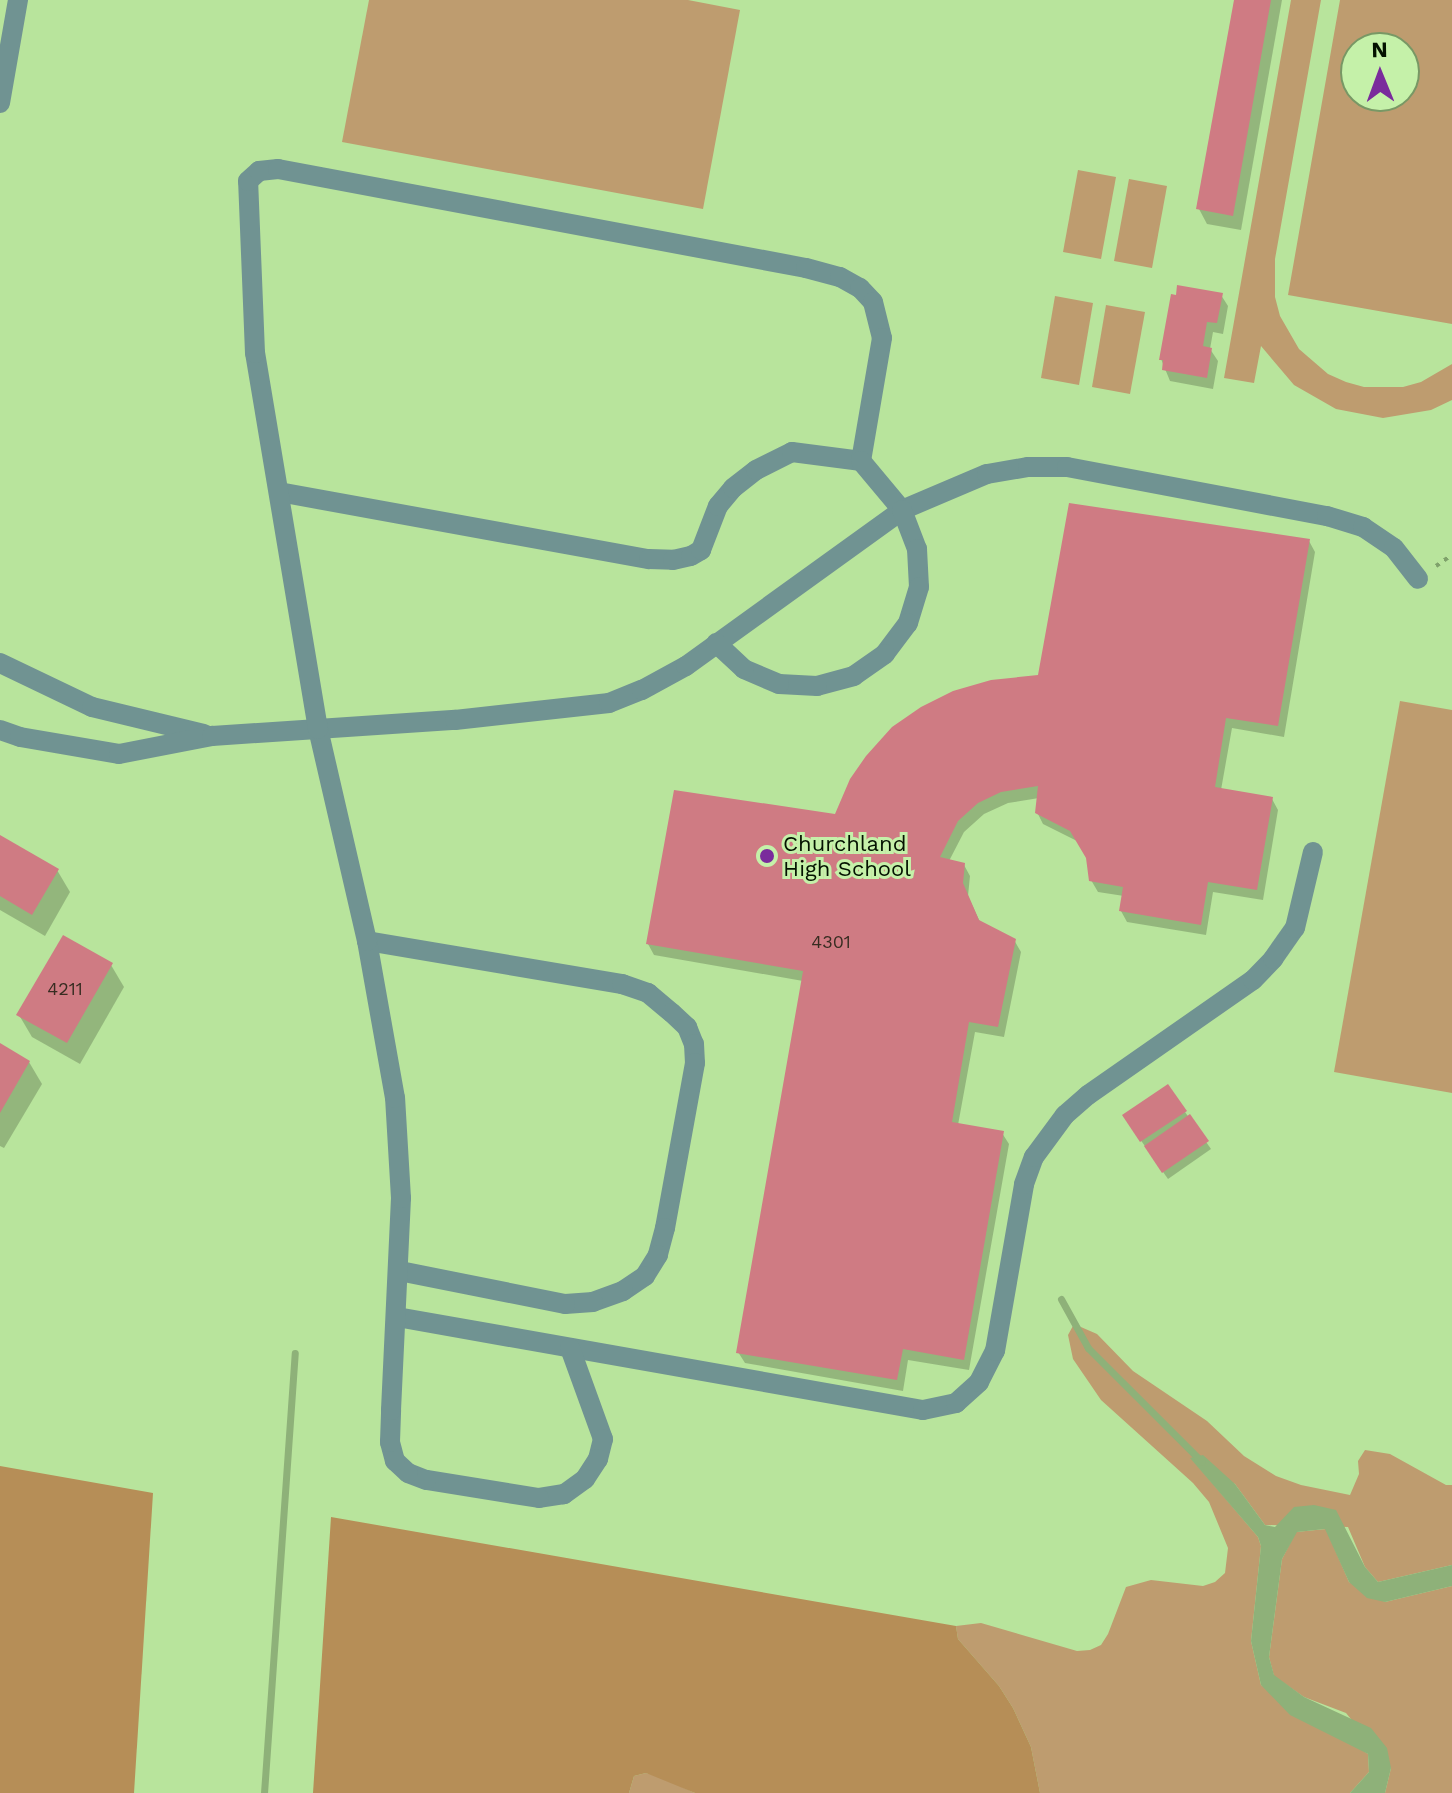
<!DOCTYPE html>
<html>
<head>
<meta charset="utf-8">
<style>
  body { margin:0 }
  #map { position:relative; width:1452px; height:1793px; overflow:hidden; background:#b8e49c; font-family:"Work Sans",sans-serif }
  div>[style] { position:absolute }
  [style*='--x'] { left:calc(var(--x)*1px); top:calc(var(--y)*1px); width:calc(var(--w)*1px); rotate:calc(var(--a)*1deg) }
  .green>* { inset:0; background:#be9c6f }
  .forest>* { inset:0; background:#b68e57 }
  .water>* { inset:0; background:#8eb179 }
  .shadow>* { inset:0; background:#0003 }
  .stream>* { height:7px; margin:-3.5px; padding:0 3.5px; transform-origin:3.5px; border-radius:3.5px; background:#8eb179 }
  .building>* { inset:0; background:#cf7b83 }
  .path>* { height:4px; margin-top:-2px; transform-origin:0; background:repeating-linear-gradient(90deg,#7fa26b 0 4px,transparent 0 10px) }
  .minor>* { height:20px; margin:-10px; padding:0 10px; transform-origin:10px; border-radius:10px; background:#709392 }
  .dots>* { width:22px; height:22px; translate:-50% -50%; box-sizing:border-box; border:4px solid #c5f1a9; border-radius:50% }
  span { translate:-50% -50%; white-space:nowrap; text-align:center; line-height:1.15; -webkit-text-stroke:6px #c5f1a9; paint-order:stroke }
  .number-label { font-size:18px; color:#372c21 }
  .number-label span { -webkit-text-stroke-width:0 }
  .poi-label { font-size:22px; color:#041200 }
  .left { translate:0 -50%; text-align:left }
  .north { position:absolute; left:1340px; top:32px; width:80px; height:80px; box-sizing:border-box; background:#c5f1a9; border:2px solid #789865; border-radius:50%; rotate:359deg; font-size:22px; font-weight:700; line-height:32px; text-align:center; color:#041200 }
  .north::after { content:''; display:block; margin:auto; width:28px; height:36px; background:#7a2b9c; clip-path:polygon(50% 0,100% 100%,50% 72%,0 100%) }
</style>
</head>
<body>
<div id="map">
  <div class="green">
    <div style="clip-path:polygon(369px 0,688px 0,740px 10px,703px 209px,342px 142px)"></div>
    <div style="clip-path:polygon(1291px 0,1321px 0,1275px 259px,1275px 297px,1280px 316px,1299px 349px,1328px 374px,1346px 382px,1364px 387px,1403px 387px,1421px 382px,1452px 364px,1452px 400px,1431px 410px,1383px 418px,1336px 409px,1294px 385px,1261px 346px,1254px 383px,1224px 378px)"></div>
    <div style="clip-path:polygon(evenodd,1340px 0,1452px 0,1452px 324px,1288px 295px,1340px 0,1356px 48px,1404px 48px,1404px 96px,1356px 96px,1356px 48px)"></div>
    <div style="clip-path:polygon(1078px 170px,1116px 177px,1101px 259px,1063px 252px)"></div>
    <div style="clip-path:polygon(1129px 179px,1167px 186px,1152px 268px,1114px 261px)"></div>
    <div style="clip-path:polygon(1055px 296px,1093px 303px,1079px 385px,1041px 378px)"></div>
    <div style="clip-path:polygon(1106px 305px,1145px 312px,1130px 394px,1092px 387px)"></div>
    <div style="clip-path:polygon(1400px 701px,1452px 710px,1452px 1093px,1334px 1072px)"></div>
    <div style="clip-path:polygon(1074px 1324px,1097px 1334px,1133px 1371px,1207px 1421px,1244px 1456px,1276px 1476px,1301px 1485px,1350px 1495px,1359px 1474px,1358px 1461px,1365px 1450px,1390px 1454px,1446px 1485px,1452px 1485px,1452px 1565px,1378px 1582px,1365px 1567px,1348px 1527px,1265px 1525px,1235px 1484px,1191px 1458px,1258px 1537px,1261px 1546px,1251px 1641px,1261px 1685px,1368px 1754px,1369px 1772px,1350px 1793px,1040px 1793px,1031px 1747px,1013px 1708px,999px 1686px,958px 1639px,956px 1626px,981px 1623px,1077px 1651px,1090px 1650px,1101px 1645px,1108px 1634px,1126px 1587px,1151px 1580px,1203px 1586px,1215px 1582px,1225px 1573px,1228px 1548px,1209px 1502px,1193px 1483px,1101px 1400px,1073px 1359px,1068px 1335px)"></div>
    <div style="clip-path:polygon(1326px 1529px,1349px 1582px,1385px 1602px,1452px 1586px,1452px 1793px,1385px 1793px,1391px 1768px,1346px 1713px,1304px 1697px,1274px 1676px,1269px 1657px,1282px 1559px,1296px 1532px)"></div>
    <div style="clip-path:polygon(646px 1773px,658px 1776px,695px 1793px,629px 1793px,634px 1776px)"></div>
  </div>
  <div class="forest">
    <div style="clip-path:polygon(0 1466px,153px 1493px,134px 1793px,0 1793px)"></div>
    <div style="clip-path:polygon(331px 1517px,956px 1626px,958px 1639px,999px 1686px,1013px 1708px,1031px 1747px,1040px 1793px,695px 1793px,646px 1773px,634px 1776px,629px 1793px,313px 1793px)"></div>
  </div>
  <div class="water">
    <div style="clip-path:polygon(1203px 1455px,1235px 1484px,1265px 1525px,1275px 1527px,1294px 1507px,1314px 1505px,1336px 1510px,1365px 1567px,1378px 1582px,1452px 1565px,1452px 1586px,1385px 1602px,1367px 1598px,1349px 1582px,1325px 1529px,1297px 1532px,1282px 1559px,1269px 1657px,1274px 1675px,1304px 1697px,1371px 1728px,1387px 1748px,1391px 1768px,1385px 1793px,1350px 1793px,1369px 1772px,1368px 1754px,1290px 1715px,1261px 1685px,1251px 1641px,1261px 1546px,1258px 1537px,1190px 1458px)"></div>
  </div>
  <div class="shadow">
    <div style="clip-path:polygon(1236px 0,1282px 0,1241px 230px,1207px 224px,1199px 209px)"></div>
    <div style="clip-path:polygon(1221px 295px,1228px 306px,1223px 334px,1213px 332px,1210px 349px,1218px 361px,1213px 389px,1170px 381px,1161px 359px)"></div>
    <div style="clip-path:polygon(1309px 541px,1315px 552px,1284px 737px,1232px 728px,1221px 790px,1272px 799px,1278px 810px,1263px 900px,1213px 892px,1206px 935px,1127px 922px,1121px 911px,1124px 896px,1098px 892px,1091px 880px,1088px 858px,1079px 842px,1043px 824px,1037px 812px,1039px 798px,1008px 803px,984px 814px,964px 832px,949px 861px,964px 865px,970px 876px,968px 896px,980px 922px,1014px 940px,1021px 952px,1004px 1037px,975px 1032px,958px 1125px,1002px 1133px,1009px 1144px,969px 1370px,908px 1360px,903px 1391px,745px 1363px,738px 1352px,803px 981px,654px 955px,648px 944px,1040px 677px)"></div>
    <div style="clip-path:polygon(0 837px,57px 870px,70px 892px,45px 936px,0 910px)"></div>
    <div style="clip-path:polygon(111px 965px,124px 987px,80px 1064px,32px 1037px,19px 1015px)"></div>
    <div style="clip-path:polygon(0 1046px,29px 1062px,42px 1084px,4px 1148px,0 1146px)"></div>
    <div style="clip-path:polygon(1185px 1112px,1211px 1149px,1168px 1179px,1128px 1122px)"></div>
  </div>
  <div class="stream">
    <div style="--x:1061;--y:1299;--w:56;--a:61.1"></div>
    <div style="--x:1088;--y:1348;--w:161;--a:45"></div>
    <div style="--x:264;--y:1793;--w:441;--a:-86"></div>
  </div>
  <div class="building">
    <div style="clip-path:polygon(1234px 0,1271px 0,1233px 216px,1196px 209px)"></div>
    <div style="clip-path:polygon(1177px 285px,1223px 293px,1217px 323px,1207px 322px,1203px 346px,1212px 348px,1207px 378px,1162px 370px,1163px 360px,1159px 360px,1171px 294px,1176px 295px)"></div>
    <div style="clip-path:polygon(1069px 503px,1310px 539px,1278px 726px,1226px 718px,1215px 787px,1273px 797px,1257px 890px,1208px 882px,1201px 925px,1119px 911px,1123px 887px,1089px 881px,1086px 858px,1070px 831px,1035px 813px,1038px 786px,1001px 792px,978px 803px,958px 821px,940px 857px,965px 863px,963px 883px,979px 920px,1016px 939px,998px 1027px,969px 1022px,952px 1122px,1004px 1131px,964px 1360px,903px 1349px,897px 1380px,736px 1353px,803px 971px,646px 944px,674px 790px,835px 814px,850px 779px,866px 756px,892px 727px,921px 707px,953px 691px,991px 680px,1038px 675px)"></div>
    <div style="clip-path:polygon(0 835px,59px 869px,32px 915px,0 896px)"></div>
    <div style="clip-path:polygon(63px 935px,113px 963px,67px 1043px,16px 1015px)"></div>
    <div style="clip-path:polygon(0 1043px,30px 1061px,0 1113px)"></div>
    <div style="clip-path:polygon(1168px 1084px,1187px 1111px,1140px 1142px,1122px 1115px)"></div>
    <div style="clip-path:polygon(1190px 1114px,1209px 1141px,1162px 1173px,1144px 1146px)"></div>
  </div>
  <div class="path">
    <div style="--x:1436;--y:566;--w:19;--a:-35"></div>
  </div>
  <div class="minor">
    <div style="--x:0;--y:103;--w:105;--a:-80.1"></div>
    <div style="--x:279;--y:492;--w:376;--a:10.3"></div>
    <div style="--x:649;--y:559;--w:24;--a:2"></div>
    <div style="--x:673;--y:560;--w:18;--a:-13"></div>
    <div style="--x:691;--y:556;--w:12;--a:-31"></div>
    <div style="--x:701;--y:550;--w:47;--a:-68.9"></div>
    <div style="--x:718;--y:506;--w:23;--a:-50"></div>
    <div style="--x:733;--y:488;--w:29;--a:-38"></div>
    <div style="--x:756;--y:470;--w:40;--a:-26.6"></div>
    <div style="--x:792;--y:452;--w:70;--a:7.4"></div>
    <div style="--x:0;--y:663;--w:102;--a:25.6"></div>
    <div style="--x:92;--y:707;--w:115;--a:13.6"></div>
    <div style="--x:0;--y:730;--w:21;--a:19"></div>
    <div style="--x:20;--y:737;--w:100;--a:9.7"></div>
    <div style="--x:119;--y:754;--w:95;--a:-11"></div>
    <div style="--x:212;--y:736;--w:244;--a:-3.8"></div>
    <div style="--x:455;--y:720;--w:155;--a:-6.3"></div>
    <div style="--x:609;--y:703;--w:35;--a:-22"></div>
    <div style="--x:642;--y:690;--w:50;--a:-28.6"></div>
    <div style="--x:686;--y:666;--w:266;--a:-35.8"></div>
    <div style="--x:902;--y:510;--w:92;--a:-23"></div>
    <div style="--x:987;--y:474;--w:42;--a:-9.7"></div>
    <div style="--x:1028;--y:467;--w:39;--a:0"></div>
    <div style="--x:1067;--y:467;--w:265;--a:10.7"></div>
    <div style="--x:1327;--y:516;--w:38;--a:17"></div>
    <div style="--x:1363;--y:527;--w:37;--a:34"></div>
    <div style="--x:1394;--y:548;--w:39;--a:52"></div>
    <div style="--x:367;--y:941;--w:259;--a:9.6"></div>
    <div style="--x:622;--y:984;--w:28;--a:19"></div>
    <div style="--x:648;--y:993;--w:31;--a:40"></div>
    <div style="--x:672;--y:1013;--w:21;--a:43"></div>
    <div style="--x:687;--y:1027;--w:18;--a:68"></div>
    <div style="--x:694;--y:1044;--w:19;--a:87"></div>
    <div style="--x:695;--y:1063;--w:168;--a:100.3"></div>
    <div style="--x:665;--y:1228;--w:28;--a:105"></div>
    <div style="--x:658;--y:1255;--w:25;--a:122"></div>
    <div style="--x:645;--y:1276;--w:27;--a:146"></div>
    <div style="--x:623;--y:1291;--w:32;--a:160"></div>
    <div style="--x:593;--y:1302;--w:28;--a:176"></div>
    <div style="--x:565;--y:1304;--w:168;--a:-168.7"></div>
    <div style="--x:397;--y:1317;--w:534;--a:10.03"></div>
    <div style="--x:923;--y:1410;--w:34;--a:-12"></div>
    <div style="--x:956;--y:1403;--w:31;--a:-42"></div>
    <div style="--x:979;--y:1382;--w:35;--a:-63"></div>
    <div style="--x:995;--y:1351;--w:169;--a:-80.1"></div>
    <div style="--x:1024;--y:1184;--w:29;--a:-70"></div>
    <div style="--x:1034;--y:1157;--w:52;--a:-53.6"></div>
    <div style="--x:1065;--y:1115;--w:30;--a:-41"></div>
    <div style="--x:1088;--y:1095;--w:201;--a:-34.9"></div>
    <div style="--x:1253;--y:980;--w:29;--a:-46"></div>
    <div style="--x:1273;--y:959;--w:38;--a:-55"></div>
    <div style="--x:1295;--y:928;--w:78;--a:-76.7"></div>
    <div style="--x:570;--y:1348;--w:97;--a:70.1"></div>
    <div style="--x:603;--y:1439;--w:21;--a:104"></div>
    <div style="--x:598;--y:1459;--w:24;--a:123"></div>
    <div style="--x:585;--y:1479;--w:26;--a:144"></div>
    <div style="--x:564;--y:1494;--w:25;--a:171"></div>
    <div style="--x:539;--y:1498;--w:114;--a:-170.9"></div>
    <div style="--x:426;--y:1480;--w:19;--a:-159"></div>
    <div style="--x:408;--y:1473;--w:18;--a:-137"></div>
    <div style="--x:395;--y:1461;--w:20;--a:-105"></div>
    <div style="--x:390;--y:1442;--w:32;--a:-88"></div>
    <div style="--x:391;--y:1410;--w:212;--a:-87.3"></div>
    <div style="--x:401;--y:1198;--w:100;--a:-93.4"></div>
    <div style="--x:395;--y:1098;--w:159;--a:-100.1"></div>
    <div style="--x:367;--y:941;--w:218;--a:-103"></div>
    <div style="--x:318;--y:729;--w:381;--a:-99.5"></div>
    <div style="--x:255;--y:353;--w:172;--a:-92.3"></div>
    <div style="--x:248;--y:181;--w:15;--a:-42"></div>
    <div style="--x:259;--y:171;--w:19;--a:-6"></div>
    <div style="--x:278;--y:169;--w:537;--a:10.62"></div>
    <div style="--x:806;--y:268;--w:35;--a:15"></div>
    <div style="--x:840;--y:277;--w:23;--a:29"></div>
    <div style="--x:860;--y:288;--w:19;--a:47"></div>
    <div style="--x:873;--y:302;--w:37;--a:76"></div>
    <div style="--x:882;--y:338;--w:125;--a:99.7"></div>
    <div style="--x:861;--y:461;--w:64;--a:50.1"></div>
    <div style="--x:902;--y:510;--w:42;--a:69"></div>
    <div style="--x:917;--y:549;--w:38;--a:87"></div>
    <div style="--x:919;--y:587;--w:38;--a:107"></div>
    <div style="--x:908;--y:623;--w:39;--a:127"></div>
    <div style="--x:885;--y:654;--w:38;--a:145"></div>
    <div style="--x:854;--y:676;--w:38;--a:165"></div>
    <div style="--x:817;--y:686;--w:38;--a:-177"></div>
    <div style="--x:779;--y:684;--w:38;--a:-157"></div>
    <div style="--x:744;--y:669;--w:38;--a:-137"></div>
  </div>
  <div class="dots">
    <div style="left:767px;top:856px;background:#7a2b9c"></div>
  </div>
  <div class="number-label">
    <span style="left:831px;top:942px">4301</span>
    <span style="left:65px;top:989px">4211</span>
  </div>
  <div class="poi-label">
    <span class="left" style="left:783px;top:856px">Churchland<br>High School</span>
  </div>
  <div class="north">N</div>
</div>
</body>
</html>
